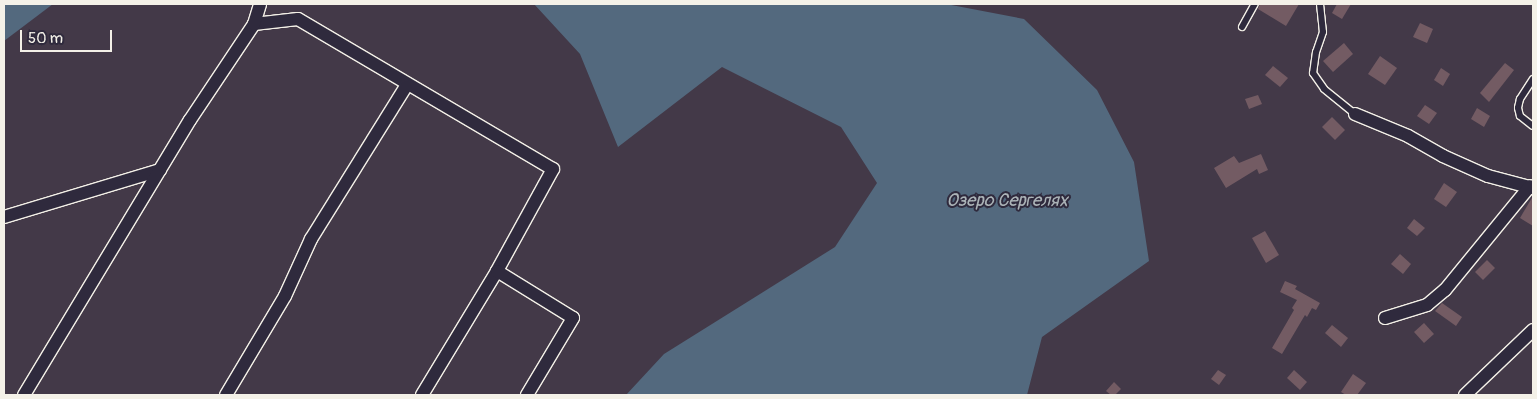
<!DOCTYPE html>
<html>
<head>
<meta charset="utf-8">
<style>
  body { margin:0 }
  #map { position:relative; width:1537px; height:399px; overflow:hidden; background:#433948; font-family:Pangolin,sans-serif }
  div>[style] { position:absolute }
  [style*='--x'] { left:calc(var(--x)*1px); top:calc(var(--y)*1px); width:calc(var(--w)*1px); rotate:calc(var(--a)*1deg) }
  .water>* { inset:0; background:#53697e }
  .building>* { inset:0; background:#735b63 }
  .roads { filter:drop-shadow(1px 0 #f4f1e8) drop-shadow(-1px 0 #f4f1e8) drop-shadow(0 1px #f4f1e8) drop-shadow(0 -1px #f4f1e8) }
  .service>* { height:6px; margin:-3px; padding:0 3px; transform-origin:3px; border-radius:3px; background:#2f2a3d }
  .minor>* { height:12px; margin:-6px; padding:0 6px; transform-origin:6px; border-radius:6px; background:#2f2a3d }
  span { translate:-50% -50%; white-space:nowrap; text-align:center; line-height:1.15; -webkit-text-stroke:4px #2f2a3d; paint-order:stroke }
  .water-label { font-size:18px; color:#acb4b8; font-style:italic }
  .frame { position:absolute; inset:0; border:5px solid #f4f1e8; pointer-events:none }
  .scale { position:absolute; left:20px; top:30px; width:92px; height:22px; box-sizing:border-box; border:2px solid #f4f1e8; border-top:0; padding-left:6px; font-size:15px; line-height:18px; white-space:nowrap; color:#f4f1e8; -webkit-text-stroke:4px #2f2a3d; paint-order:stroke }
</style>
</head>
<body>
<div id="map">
  <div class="water">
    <div style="clip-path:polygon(4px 4px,53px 4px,4px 41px)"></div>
    <div style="clip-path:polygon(534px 4px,946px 4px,1024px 19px,1097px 90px,1134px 162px,1149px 261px,1042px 337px,1027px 395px,626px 395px,664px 354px,835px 247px,877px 183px,841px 127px,722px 67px,618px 147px,580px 54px)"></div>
  </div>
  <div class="building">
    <div style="clip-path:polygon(1260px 4px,1299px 4px,1286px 26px,1258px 9px)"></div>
    <div style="clip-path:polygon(1337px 4px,1351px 4px,1342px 19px,1332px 13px)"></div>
    <div style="clip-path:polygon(1420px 23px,1433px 29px,1427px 43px,1413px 37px)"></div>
    <div style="clip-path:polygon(1344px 43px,1353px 54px,1333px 72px,1323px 61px)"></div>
    <div style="clip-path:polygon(1380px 56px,1397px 68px,1385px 85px,1368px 74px)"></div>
    <div style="clip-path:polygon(1505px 63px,1514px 70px,1489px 102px,1480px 93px)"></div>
    <div style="clip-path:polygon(1273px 66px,1288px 78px,1280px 87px,1265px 75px)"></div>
    <div style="clip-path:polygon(1441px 68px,1450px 74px,1443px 86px,1434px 80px)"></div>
    <div style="clip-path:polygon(1258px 95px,1262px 104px,1249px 109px,1245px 99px)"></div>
    <div style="clip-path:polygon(1425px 105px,1437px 113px,1429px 124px,1417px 116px)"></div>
    <div style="clip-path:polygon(1477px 108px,1490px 116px,1484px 127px,1471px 119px)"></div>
    <div style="clip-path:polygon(1332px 117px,1345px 130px,1335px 140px,1322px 127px)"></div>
    <div style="clip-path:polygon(1261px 154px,1268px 170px,1259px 174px,1257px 169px,1226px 188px,1214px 168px,1234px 156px,1239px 163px)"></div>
    <div style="clip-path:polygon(1444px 183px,1457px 192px,1446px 207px,1434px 199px)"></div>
    <div style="clip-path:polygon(1533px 196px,1533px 226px,1520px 218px)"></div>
    <div style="clip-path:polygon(1414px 219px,1425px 228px,1417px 236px,1407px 228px)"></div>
    <div style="clip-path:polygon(1265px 231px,1279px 255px,1266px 263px,1252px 238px)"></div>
    <div style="clip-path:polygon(1400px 254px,1411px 264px,1403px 274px,1391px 264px)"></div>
    <div style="clip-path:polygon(1487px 260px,1495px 268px,1483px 280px,1475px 272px)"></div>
    <div style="clip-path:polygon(1285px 281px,1297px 286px,1295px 289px,1320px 303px,1316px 310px,1312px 308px,1307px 317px,1305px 315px,1282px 354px,1272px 348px,1294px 310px,1292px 308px,1297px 300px,1280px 292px)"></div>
    <div style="clip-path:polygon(1442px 303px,1462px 317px,1456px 326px,1435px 311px)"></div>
    <div style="clip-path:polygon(1424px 323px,1434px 334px,1424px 343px,1414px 332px)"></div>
    <div style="clip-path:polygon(1332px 325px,1348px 338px,1341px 347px,1325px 333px)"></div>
    <div style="clip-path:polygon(1218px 370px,1226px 375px,1219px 385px,1211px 379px)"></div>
    <div style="clip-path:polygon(1294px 370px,1307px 382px,1300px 390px,1287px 378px)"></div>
    <div style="clip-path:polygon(1353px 374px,1366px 383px,1357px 395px,1346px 395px,1341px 392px)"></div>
    <div style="clip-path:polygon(1114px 382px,1121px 389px,1115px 395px,1111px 395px,1106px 391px)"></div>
  </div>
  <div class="roads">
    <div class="service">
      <div style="--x:1320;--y:4;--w:28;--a:84"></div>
      <div style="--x:1323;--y:32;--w:21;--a:109"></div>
      <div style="--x:1316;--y:52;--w:21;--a:98"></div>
      <div style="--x:1313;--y:73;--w:19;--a:55"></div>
      <div style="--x:1324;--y:89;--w:40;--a:39"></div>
      <div style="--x:1242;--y:27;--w:26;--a:-61"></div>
      <div style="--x:1533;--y:79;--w:24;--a:123"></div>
      <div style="--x:1520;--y:99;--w:9;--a:103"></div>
      <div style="--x:1518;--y:108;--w:8;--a:76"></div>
      <div style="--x:1520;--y:116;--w:16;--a:38"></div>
    </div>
    <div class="minor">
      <div style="--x:254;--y:24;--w:44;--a:-6.5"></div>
      <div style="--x:298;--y:19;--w:296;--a:30.5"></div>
      <div style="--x:553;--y:169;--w:116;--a:118.8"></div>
      <div style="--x:497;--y:271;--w:145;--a:121.2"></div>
      <div style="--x:1355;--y:114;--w:57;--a:22.5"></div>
      <div style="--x:1408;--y:136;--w:40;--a:29.7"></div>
      <div style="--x:1443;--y:156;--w:49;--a:24"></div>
      <div style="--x:1488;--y:176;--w:47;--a:14.9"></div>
      <div style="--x:4;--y:217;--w:163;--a:-16.8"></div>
      <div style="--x:497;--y:271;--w:89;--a:31.7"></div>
      <div style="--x:573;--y:318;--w:90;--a:120.9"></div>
      <div style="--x:1385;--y:318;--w:44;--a:-17.2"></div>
      <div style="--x:1427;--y:305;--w:23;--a:-40"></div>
      <div style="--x:1445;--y:290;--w:134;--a:-50.7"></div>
      <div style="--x:24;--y:395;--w:321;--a:-58.9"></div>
      <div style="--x:190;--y:120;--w:115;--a:-56.3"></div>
      <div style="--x:254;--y:24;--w:21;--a:-73"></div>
      <div style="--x:226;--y:395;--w:115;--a:-59.2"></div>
      <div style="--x:285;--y:296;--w:63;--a:-65.5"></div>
      <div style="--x:311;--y:239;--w:181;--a:-58.1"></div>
      <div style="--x:1465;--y:395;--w:94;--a:-43.7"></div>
    </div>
  </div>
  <div class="water-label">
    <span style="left:1007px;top:201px">Озеро Сергелях</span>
  </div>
  <div class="frame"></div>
  <div class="scale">50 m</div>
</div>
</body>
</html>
